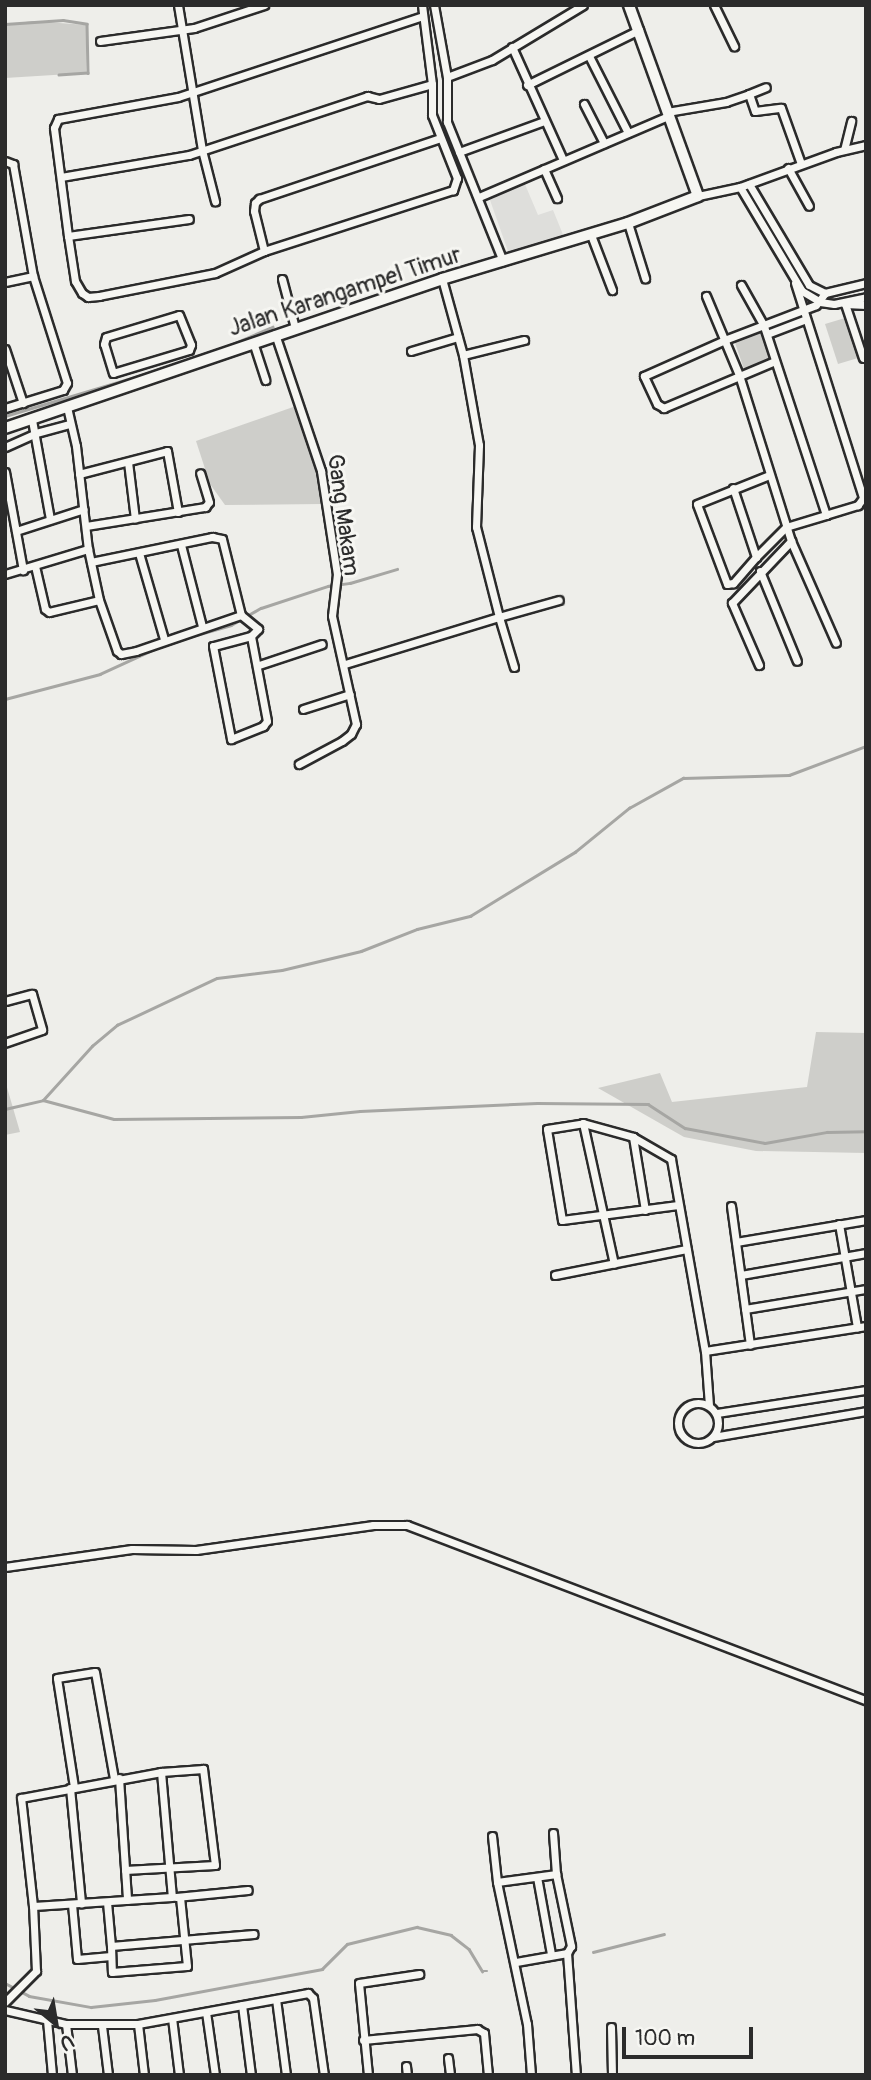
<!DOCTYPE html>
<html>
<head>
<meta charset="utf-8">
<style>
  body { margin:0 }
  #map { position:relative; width:871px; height:2080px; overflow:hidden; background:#eeeeea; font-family:Pangolin,sans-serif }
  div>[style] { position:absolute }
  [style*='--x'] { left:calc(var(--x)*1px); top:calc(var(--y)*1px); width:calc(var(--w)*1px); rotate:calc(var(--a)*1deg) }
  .built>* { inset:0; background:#dededb }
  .green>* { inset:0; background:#cececa }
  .stream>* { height:2.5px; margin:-1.25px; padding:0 1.25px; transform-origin:1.25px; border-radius:1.25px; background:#a6a6a3 }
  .roads { filter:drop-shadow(2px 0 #2b2b2b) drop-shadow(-2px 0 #2b2b2b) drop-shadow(0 2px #2b2b2b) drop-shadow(0 -2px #2b2b2b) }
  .street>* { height:7px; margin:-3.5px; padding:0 3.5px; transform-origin:3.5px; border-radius:3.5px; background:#f6f6f2 }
  .street>.ring { margin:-3.5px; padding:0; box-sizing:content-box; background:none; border:7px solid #f6f6f2; border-radius:50% }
  .secondary>* { height:10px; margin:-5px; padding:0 5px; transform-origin:5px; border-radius:5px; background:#f6f6f2 }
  span { translate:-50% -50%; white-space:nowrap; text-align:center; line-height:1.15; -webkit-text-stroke:6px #f6f6f2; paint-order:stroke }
  .street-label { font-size:23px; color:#2b2b2b }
  .frame { position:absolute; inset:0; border:7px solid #2b2b2b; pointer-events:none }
  .north { position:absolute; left:21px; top:1989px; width:70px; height:70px; -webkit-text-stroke:5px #f6f6f2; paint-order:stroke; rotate:150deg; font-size:19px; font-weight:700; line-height:28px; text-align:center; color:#2b2b2b }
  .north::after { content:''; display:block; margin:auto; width:24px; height:32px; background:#2b2b2b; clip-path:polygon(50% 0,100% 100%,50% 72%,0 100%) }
  .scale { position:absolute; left:622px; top:2027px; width:131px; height:32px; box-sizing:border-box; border:4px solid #2b2b2b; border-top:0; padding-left:9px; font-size:21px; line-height:24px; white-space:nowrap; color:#2b2b2b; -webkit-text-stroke:5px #f6f6f2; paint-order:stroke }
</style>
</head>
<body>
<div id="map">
  <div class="built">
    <div style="clip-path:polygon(524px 182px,538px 215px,553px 210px,564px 237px,509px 254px,490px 200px)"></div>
  </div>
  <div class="green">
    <div style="clip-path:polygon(32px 21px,87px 25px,86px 73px,5px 78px,5px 25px)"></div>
    <div style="clip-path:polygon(845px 318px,858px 358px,838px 364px,825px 324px)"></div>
    <div style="clip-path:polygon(762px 331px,771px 359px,744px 369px,734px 340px)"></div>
    <div style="clip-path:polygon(296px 406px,319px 472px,322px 504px,225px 505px,210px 484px,196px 441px)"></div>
    <div style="clip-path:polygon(816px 1032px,866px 1033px,866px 1153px,756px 1151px,684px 1137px,598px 1088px,660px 1073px,672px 1102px,807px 1087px)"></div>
    <div style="clip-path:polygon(6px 1084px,20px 1132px,5px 1135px,5px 1085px)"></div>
  </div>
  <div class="stream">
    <div style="--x:5;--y:24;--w:58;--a:-3.9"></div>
    <div style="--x:63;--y:20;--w:24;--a:9"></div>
    <div style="--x:87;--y:24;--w:49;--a:88.8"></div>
    <div style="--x:88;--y:73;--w:29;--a:176"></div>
    <div style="--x:221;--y:349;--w:56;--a:-23.3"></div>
    <div style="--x:5;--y:416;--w:149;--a:-16.7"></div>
    <div style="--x:175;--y:641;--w:58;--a:-15.9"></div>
    <div style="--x:231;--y:625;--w:34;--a:-30"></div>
    <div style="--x:261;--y:608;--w:71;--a:-18.2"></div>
    <div style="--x:328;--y:586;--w:22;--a:-8"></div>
    <div style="--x:350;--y:583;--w:49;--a:-16.6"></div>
    <div style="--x:5;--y:699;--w:98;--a:-14.7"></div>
    <div style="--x:100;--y:674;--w:65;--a:-24.6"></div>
    <div style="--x:43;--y:1100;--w:73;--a:-47.8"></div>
    <div style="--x:92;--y:1046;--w:33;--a:-40"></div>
    <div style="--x:117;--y:1025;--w:110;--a:-25.2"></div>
    <div style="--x:217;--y:978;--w:65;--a:-7"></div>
    <div style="--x:282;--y:970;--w:81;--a:-13.5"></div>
    <div style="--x:361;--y:951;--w:60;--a:-21.4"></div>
    <div style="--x:417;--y:929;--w:55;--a:-13.8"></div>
    <div style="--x:470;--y:916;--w:123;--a:-31.4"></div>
    <div style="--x:575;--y:852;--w:70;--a:-39.2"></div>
    <div style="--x:629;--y:808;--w:62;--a:-29.1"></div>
    <div style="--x:683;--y:778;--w:106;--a:-1.6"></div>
    <div style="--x:789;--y:775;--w:82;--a:-20.6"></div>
    <div style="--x:5;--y:1109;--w:39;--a:-13"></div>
    <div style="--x:43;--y:1100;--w:73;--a:15"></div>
    <div style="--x:114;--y:1119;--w:187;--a:-0.6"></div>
    <div style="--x:301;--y:1117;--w:59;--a:-5.8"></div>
    <div style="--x:360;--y:1111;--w:177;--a:-2.6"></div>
    <div style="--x:537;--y:1103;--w:111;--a:0.5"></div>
    <div style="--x:648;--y:1104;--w:44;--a:33"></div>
    <div style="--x:685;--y:1128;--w:81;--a:10.6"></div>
    <div style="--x:765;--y:1143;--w:63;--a:-10.1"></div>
    <div style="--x:827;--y:1132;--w:39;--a:-1"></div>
    <div style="--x:593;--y:1952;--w:73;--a:-14.2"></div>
    <div style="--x:5;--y:1983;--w:27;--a:28"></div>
    <div style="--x:29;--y:1996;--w:63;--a:10.1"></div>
    <div style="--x:91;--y:2007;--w:64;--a:-6.2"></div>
    <div style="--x:155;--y:2000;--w:170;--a:-10.5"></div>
    <div style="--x:322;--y:1969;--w:35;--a:-45"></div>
    <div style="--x:347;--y:1944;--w:72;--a:-13.7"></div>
    <div style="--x:417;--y:1927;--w:35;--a:13"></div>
    <div style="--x:451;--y:1935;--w:23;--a:38"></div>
    <div style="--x:469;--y:1949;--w:26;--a:59"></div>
    <div style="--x:482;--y:1971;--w:5;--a:0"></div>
  </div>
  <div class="roads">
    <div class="street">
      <div style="--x:178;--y:5;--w:147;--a:80.6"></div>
      <div style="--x:202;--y:150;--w:53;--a:75.7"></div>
      <div style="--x:422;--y:5;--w:80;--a:82.8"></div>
      <div style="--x:432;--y:84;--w:31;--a:90"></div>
      <div style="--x:432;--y:115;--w:68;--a:68.4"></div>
      <div style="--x:457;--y:178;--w:13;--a:108"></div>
      <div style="--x:453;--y:190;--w:199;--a:162.1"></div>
      <div style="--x:264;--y:251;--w:54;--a:155.8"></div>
      <div style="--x:215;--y:273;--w:118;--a:168.8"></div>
      <div style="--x:99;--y:296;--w:11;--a:175"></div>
      <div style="--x:88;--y:297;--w:7;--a:-146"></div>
      <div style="--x:82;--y:293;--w:14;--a:-120"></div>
      <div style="--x:75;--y:281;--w:46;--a:-98.8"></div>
      <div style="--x:68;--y:236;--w:109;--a:-97.4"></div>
      <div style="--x:54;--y:128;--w:10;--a:-66"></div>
      <div style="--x:58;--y:119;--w:122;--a:-10.4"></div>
      <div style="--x:178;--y:97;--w:258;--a:-18.3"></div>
      <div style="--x:434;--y:5;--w:73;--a:79.8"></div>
      <div style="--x:447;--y:77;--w:45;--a:90"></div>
      <div style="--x:447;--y:122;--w:150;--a:68.1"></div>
      <div style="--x:714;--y:5;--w:46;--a:64"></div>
      <div style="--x:100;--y:41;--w:95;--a:-7.9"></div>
      <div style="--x:194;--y:28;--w:74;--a:-18.2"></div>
      <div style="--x:512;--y:47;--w:124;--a:65.7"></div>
      <div style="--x:589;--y:56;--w:86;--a:63.1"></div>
      <div style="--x:447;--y:77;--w:48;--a:-20.7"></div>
      <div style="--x:492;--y:60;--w:106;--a:-31.1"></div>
      <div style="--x:527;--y:85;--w:125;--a:-26.2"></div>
      <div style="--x:749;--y:94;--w:18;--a:-22"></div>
      <div style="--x:584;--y:104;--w:44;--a:62.9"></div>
      <div style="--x:667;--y:112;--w:60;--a:-9.6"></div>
      <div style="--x:726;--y:102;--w:24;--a:-19"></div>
      <div style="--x:749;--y:94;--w:18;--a:71"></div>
      <div style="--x:755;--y:111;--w:26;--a:-7"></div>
      <div style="--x:781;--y:108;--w:59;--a:70.3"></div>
      <div style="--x:844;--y:150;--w:30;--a:-76"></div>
      <div style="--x:459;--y:152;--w:90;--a:-20"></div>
      <div style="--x:5;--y:161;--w:9;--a:21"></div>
      <div style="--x:13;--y:164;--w:114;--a:79.9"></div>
      <div style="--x:33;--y:276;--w:112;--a:72.4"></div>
      <div style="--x:67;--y:383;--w:8;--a:120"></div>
      <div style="--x:63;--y:390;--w:61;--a:162.8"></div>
      <div style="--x:788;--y:168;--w:43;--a:61.1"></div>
      <div style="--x:544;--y:169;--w:32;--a:66"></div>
      <div style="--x:61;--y:177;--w:130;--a:-9.8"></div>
      <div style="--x:189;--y:155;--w:188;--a:-18.3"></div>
      <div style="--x:367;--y:96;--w:12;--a:14"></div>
      <div style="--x:379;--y:99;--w:55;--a:-15.8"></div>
      <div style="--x:749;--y:184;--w:117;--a:59.3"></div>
      <div style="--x:809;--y:285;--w:18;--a:27"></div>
      <div style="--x:825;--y:293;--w:42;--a:-13.7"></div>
      <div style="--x:740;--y:187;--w:121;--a:59.2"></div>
      <div style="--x:802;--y:291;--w:21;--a:31"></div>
      <div style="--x:820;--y:302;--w:14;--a:8"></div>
      <div style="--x:834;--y:304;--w:33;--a:-12"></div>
      <div style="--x:698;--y:196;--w:43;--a:-12.1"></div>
      <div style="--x:740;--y:187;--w:102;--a:-20"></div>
      <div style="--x:836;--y:152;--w:31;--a:-13"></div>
      <div style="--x:479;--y:197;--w:206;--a:-23.2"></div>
      <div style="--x:628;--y:223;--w:58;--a:72.8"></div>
      <div style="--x:591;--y:235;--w:59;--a:69.1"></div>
      <div style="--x:68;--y:236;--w:122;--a:-8"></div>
      <div style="--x:264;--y:251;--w:41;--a:-104"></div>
      <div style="--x:254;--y:211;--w:8;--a:-83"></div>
      <div style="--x:255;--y:203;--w:6;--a:-45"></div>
      <div style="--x:259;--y:199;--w:191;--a:-18.6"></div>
      <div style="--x:282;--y:279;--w:51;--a:75.1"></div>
      <div style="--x:5;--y:282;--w:29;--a:-12"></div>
      <div style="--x:795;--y:283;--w:225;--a:72.4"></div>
      <div style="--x:863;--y:498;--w:9;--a:126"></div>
      <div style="--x:858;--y:505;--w:34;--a:163"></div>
      <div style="--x:706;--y:296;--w:86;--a:67.3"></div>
      <div style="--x:739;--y:375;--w:174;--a:72.6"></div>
      <div style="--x:791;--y:541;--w:111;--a:66.2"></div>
      <div style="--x:179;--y:315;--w:32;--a:68"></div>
      <div style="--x:191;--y:345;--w:5;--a:112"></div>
      <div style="--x:189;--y:350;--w:79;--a:163.2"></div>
      <div style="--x:113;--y:373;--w:30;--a:-107"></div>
      <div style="--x:104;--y:344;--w:7;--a:-74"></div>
      <div style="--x:106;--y:337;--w:76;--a:-16.8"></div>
      <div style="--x:275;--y:334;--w:145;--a:71.4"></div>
      <div style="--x:321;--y:471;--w:104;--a:81.2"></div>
      <div style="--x:337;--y:574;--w:42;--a:96.8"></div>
      <div style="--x:332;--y:616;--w:111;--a:77.5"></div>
      <div style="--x:356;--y:724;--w:11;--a:117"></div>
      <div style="--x:351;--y:734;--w:11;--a:142"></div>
      <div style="--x:342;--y:741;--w:49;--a:151.9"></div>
      <div style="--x:767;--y:334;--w:40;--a:-21"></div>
      <div style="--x:253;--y:342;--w:40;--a:72"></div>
      <div style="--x:5;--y:349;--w:57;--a:71.6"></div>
      <div style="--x:411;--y:351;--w:49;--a:-16.6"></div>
      <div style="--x:463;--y:355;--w:63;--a:-13.8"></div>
      <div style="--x:863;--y:358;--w:57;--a:-108.4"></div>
      <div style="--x:845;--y:304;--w:21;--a:3"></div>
      <div style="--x:775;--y:361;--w:121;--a:157.1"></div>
      <div style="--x:664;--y:408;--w:8;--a:-150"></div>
      <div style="--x:657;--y:404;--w:31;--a:-115"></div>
      <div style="--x:644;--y:376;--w:91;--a:-24"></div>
      <div style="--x:727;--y:339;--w:95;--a:-20.9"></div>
      <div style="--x:816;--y:305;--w:15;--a:-53"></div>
      <div style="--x:67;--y:407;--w:40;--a:77"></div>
      <div style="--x:76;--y:446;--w:104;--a:83.4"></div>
      <div style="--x:88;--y:549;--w:52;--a:77.8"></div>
      <div style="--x:99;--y:600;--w:54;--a:70.6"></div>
      <div style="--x:117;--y:651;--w:5;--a:37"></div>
      <div style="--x:121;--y:654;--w:15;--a:-11"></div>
      <div style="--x:136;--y:651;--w:111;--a:-18.9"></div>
      <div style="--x:32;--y:420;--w:101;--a:79.7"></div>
      <div style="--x:5;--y:447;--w:34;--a:-24"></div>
      <div style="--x:36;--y:433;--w:35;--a:-15"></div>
      <div style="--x:128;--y:462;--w:57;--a:83"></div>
      <div style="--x:5;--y:472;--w:100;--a:79.6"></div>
      <div style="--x:79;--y:474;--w:91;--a:-14.6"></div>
      <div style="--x:167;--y:451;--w:62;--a:79.8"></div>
      <div style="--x:733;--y:488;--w:73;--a:71.6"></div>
      <div style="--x:756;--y:557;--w:42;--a:-45"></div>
      <div style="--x:786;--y:527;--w:42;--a:-16.7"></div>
      <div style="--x:826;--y:515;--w:199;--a:-108.2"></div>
      <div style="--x:764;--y:326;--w:47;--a:-119.3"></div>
      <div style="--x:86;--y:526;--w:121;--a:-9.1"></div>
      <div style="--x:205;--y:507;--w:6;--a:-51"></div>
      <div style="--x:209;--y:502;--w:30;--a:-107"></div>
      <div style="--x:16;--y:531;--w:71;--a:-17.9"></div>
      <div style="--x:181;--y:545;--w:84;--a:75.5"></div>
      <div style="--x:139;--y:553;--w:90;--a:73.8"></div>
      <div style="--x:756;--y:557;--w:35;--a:131"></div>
      <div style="--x:733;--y:583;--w:6;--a:171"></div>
      <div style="--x:727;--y:584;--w:85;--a:-110.6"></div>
      <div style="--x:697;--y:504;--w:78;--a:-21.9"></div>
      <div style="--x:91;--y:562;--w:124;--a:-11.7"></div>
      <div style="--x:212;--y:537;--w:10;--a:11"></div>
      <div style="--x:222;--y:539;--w:78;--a:76"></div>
      <div style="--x:241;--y:615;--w:22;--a:39"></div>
      <div style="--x:258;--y:629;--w:10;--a:135"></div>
      <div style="--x:251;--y:636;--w:39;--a:165"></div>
      <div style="--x:213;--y:646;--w:95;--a:79"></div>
      <div style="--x:231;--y:739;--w:35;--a:-22"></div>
      <div style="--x:263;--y:726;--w:6;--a:-51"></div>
      <div style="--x:267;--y:721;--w:86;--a:-100.7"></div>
      <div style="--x:35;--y:566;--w:44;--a:76.9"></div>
      <div style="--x:45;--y:609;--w:5;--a:37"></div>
      <div style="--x:49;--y:612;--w:51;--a:-13.5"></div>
      <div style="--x:760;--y:571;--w:97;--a:67.7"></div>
      <div style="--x:5;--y:574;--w:87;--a:-16.8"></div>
      <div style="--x:345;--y:664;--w:161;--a:-17"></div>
      <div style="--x:499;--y:617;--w:93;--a:-104.3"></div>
      <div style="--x:476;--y:527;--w:82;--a:-87.9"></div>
      <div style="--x:479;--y:445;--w:91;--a:-100.1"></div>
      <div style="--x:463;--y:355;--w:79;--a:-105.4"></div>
      <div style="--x:259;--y:665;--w:66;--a:-18.4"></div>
      <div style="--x:759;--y:665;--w:68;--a:-113.5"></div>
      <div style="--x:732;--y:603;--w:86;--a:-46.4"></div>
      <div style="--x:514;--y:667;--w:52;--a:-106.7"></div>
      <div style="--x:499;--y:617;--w:62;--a:-15.8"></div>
      <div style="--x:303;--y:709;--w:49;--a:-17.7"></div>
      <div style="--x:5;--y:1001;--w:28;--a:-15"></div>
      <div style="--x:32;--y:994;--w:37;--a:74"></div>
      <div style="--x:42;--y:1030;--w:39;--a:161"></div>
      <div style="--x:583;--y:1123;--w:144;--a:77.6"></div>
      <div style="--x:633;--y:1137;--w:74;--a:80.7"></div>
      <div style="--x:678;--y:1205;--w:117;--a:172.6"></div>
      <div style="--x:562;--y:1220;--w:92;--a:-99.4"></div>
      <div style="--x:547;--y:1129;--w:36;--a:-9"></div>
      <div style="--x:583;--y:1123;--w:52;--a:15.6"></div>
      <div style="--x:633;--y:1137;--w:44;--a:30.1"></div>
      <div style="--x:671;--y:1159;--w:195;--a:80"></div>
      <div style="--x:705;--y:1351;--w:54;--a:85.8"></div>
      <div style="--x:731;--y:1206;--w:140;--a:82.2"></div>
      <div style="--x:839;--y:1224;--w:105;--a:80.1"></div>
      <div style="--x:736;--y:1242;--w:132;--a:-9.6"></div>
      <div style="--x:555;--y:1275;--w:134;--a:-11.2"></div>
      <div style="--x:741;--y:1275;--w:127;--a:-10"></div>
      <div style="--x:745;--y:1309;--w:123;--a:-9.4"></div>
      <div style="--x:705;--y:1351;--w:163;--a:-8.8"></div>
      <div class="ring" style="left:678px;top:1403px;width:33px;height:33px"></div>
      <div style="--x:717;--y:1413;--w:151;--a:-8.8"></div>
      <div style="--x:713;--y:1437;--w:155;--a:-9.6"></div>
      <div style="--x:5;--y:1567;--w:128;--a:-8.1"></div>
      <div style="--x:132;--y:1549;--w:64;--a:0.9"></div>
      <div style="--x:196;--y:1550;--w:179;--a:-8"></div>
      <div style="--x:373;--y:1525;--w:34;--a:0"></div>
      <div style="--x:407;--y:1525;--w:491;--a:20.9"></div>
      <div style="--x:119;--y:1778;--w:122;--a:86.2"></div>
      <div style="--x:74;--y:1787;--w:110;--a:-98.9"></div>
      <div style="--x:57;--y:1678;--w:38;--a:-9"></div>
      <div style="--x:95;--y:1672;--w:109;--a:79.9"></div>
      <div style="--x:70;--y:1788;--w:116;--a:84.5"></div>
      <div style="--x:553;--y:1833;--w:41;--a:85.8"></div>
      <div style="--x:556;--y:1874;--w:74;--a:78.2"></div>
      <div style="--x:571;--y:1946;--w:8;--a:120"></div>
      <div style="--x:567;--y:1953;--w:122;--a:85.8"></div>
      <div style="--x:492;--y:1836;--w:46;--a:83.8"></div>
      <div style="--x:497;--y:1882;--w:145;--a:78.1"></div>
      <div style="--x:527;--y:2024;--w:51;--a:85.5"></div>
      <div style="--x:125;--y:1870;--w:90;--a:-3.2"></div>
      <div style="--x:215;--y:1865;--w:97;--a:-97.1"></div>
      <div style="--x:203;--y:1769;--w:42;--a:175.9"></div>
      <div style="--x:537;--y:1877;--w:78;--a:79.7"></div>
      <div style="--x:497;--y:1882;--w:60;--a:-7.7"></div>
      <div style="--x:176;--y:1897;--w:72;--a:-5.6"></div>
      <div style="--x:107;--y:1902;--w:44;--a:84.8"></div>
      <div style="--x:111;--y:1946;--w:143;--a:-4.8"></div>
      <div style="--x:72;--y:1904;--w:55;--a:84.8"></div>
      <div style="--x:77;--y:1959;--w:34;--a:-5"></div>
      <div style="--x:111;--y:1946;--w:26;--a:88"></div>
      <div style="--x:112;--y:1972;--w:75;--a:-4.6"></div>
      <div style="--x:187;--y:1966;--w:69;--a:-95.8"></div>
      <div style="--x:516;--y:1962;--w:52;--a:-10"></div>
      <div style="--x:276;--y:1999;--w:77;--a:82.5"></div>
      <div style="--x:5;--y:2002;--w:44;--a:-45"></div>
      <div style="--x:36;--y:1971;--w:65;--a:-92.6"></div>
      <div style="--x:33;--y:1906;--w:109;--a:-96.3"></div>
      <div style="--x:21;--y:1798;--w:142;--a:-10.5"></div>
      <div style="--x:161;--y:1772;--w:125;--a:85"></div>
      <div style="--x:172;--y:1897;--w:139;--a:176.3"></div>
      <div style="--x:242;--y:2005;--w:71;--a:82.7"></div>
      <div style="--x:5;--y:2010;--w:63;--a:12.9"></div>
      <div style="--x:66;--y:2024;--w:72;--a:0"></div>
      <div style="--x:138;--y:2024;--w:173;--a:-10.3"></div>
      <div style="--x:308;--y:1993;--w:7;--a:45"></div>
      <div style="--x:313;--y:1998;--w:78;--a:81.9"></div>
      <div style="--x:206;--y:2012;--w:64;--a:81.9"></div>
      <div style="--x:172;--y:2018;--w:57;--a:83"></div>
      <div style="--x:47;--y:2020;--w:55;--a:84.8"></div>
      <div style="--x:66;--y:2024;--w:51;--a:83.3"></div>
      <div style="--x:138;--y:2024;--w:51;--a:83.3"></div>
      <div style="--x:102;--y:2026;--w:49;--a:83"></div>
      <div style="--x:611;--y:2027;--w:48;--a:88.8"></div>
      <div style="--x:363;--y:2040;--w:115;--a:-5.5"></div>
      <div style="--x:477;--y:2029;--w:8;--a:30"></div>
      <div style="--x:484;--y:2033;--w:42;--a:84.6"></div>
      <div style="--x:448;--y:2058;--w:17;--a:83"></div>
      <div style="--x:406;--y:2066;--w:9;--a:84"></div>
      <div style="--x:368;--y:2075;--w:92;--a:-95.6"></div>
      <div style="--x:359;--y:1983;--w:61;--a:-8.5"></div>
    </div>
    <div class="secondary">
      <div style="--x:5;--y:428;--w:462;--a:-18.8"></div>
      <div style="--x:442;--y:279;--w:194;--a:-16.8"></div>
      <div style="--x:628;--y:223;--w:75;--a:-21.1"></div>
      <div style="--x:698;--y:196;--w:203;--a:-109.9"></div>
    </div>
  </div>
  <div class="street-label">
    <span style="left:345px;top:292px;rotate:-18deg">Jalan Karangampel Timur</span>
    <span style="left:343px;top:515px;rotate:82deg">Gang Makam</span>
  </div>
  <div class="frame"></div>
  <div class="north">U</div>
  <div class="scale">100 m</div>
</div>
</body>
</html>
